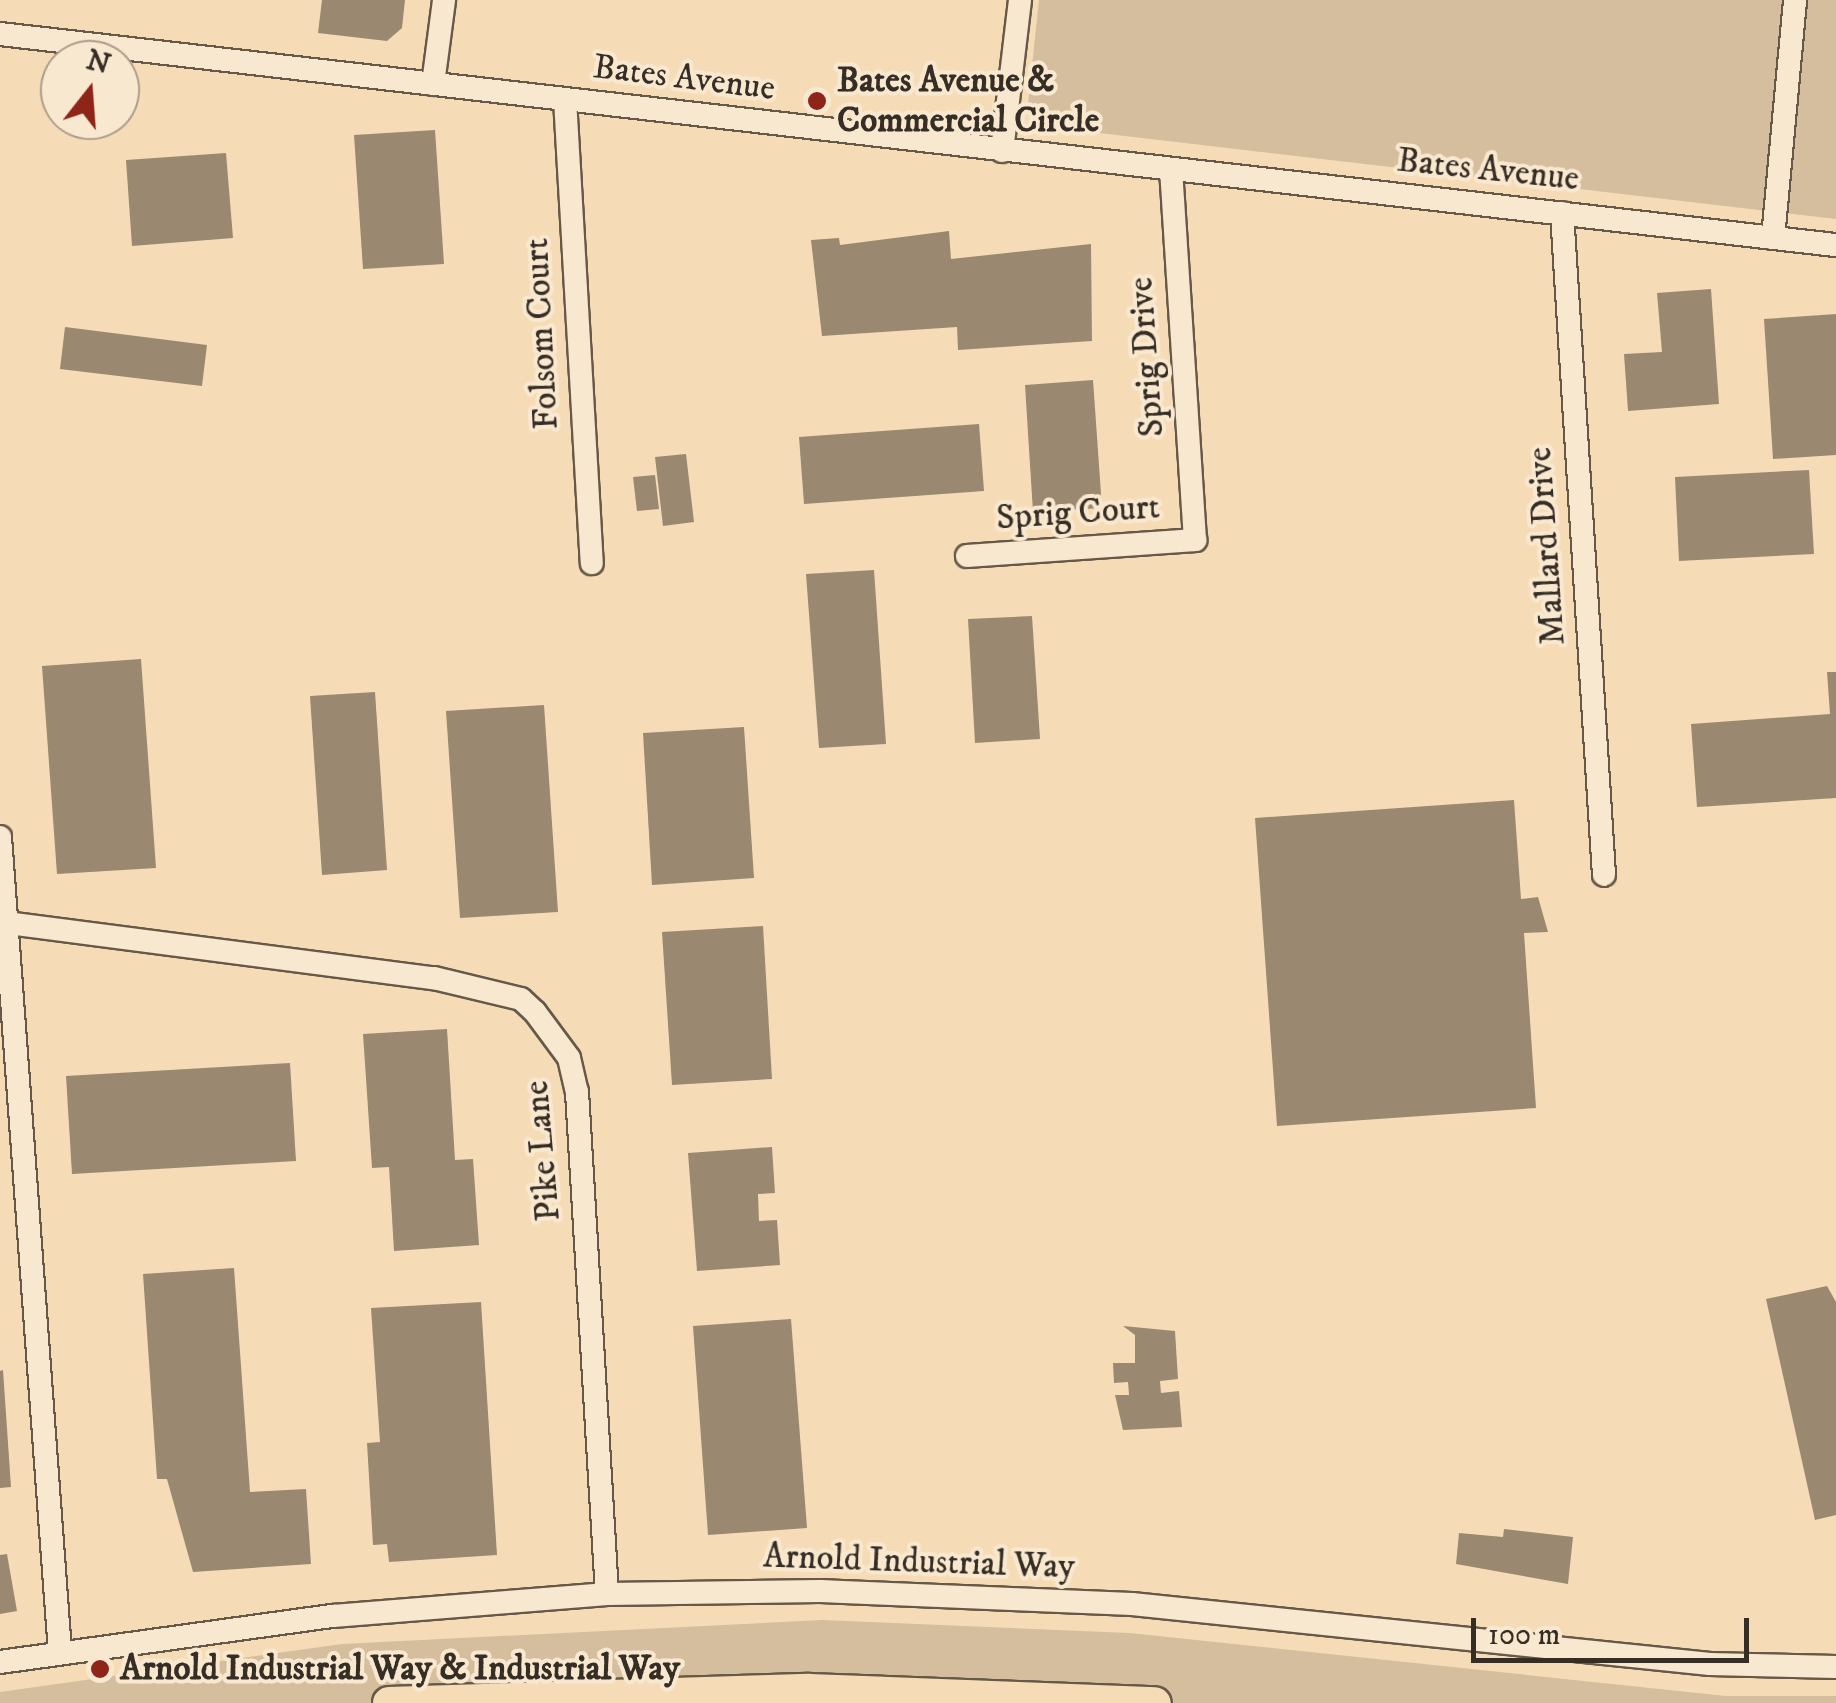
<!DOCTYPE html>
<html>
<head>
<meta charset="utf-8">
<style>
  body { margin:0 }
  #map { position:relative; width:1836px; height:1703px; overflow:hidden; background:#f6dcb6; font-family:"IM FELL DW Pica",serif }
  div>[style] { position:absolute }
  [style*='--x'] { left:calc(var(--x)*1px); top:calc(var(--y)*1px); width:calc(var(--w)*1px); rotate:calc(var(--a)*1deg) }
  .green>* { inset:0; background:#d5be9d }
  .building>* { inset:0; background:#9a8870 }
  .roads { filter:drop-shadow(2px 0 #665948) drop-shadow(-2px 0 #665948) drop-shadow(0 2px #665948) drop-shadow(0 -2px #665948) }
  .minor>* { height:22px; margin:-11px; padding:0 11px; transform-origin:11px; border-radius:11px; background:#f9e8d0 }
  .highway>* { height:32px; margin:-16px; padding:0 16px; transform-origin:16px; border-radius:16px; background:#f6dcb6 }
  .dots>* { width:28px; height:28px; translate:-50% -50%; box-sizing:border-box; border:5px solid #f9e8d0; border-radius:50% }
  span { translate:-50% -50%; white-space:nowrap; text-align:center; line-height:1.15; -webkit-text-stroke:8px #f9e8d0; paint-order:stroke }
  .street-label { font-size:35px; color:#362d24 }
  .poi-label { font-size:35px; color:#362d24; font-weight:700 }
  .left { translate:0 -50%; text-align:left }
  .north { position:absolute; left:40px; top:40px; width:100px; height:100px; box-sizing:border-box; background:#f9e8d0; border:2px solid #ab9d8b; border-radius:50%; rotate:17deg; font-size:28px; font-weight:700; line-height:40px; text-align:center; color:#362d24 }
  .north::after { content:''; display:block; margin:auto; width:35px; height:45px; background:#8f2418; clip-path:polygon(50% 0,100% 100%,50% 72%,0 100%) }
  .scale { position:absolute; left:1471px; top:1618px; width:278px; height:45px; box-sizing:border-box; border:5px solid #362d24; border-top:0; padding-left:12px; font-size:30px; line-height:35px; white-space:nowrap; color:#362d24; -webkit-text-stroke:8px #f9e8d0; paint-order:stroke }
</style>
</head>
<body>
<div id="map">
  <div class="green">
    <div style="clip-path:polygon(1039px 0,1836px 0,1836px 219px,1048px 127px,1028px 104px)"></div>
    <div style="clip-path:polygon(822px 1620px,1130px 1633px,1726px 1696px,1836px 1696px,1836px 1703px,0 1703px,0 1692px,342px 1644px)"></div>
  </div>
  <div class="building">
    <div style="clip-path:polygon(322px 0,405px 0,402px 28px,387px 41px,318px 33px)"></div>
    <div style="clip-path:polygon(435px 130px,444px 264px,363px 269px,354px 135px)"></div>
    <div style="clip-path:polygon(226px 153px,233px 238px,132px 246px,126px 160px)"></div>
    <div style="clip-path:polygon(949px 231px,951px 259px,1091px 244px,1092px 341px,958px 350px,957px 327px,822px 336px,811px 240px,839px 238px,840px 245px)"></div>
    <div style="clip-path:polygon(1711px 289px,1719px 404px,1628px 411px,1624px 354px,1662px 352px,1657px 293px)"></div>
    <div style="clip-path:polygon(1836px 314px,1836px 455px,1773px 459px,1764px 319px)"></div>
    <div style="clip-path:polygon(65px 327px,207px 345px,202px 386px,60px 369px)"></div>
    <div style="clip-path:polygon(1093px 380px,1102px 508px,1033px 512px,1025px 385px)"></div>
    <div style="clip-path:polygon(979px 424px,984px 491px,804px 504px,799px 437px)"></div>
    <div style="clip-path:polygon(686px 454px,694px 522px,663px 526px,655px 457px)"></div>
    <div style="clip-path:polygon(1809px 470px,1814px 554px,1679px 561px,1675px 477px)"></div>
    <div style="clip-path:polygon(655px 475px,659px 509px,637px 511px,633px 477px)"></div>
    <div style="clip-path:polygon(874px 570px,886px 744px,819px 748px,806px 574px)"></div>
    <div style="clip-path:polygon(1032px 616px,1040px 739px,975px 743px,968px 619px)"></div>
    <div style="clip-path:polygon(141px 659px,156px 868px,57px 874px,42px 666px)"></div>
    <div style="clip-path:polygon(1827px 672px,1836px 672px,1836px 798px,1697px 807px,1691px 724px,1830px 714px)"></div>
    <div style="clip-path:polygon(375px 692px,387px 870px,322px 875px,310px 696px)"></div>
    <div style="clip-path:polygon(544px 705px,558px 912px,460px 918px,446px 711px)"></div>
    <div style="clip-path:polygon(744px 727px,754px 878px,652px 885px,643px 733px)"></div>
    <div style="clip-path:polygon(1514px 800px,1521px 899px,1538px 897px,1548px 932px,1524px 933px,1536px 1108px,1277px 1126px,1255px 818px)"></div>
    <div style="clip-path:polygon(763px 926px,772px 1079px,672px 1085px,662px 932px)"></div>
    <div style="clip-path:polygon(447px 1029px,455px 1160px,473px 1159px,479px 1245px,394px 1251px,389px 1167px,372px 1168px,363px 1034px)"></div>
    <div style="clip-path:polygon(290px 1063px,296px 1161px,72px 1174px,66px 1076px)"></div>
    <div style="clip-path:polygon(772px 1147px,775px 1193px,758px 1194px,759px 1221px,777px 1220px,780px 1265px,697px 1271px,688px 1153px)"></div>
    <div style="clip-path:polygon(234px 1268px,250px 1492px,306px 1489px,311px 1564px,193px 1572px,167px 1479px,157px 1479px,143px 1274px)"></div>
    <div style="clip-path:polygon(1827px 1286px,1836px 1302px,1836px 1515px,1815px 1520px,1766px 1299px)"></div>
    <div style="clip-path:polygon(481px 1302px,497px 1555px,389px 1562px,387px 1544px,373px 1545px,367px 1443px,380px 1442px,371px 1308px)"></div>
    <div style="clip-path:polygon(791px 1319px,807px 1528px,708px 1535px,693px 1326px)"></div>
    <div style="clip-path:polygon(1123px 1326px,1175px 1331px,1178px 1379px,1160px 1381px,1161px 1393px,1179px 1391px,1182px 1427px,1123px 1430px,1115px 1395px,1129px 1395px,1128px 1382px,1114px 1383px,1113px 1363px,1135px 1363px,1135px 1335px)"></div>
    <div style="clip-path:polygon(3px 1370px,11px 1487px,0 1488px,0 1371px)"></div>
    <div style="clip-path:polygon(1504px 1529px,1573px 1537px,1568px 1584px,1456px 1564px,1459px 1533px,1503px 1537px)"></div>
    <div style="clip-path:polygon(7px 1554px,17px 1611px,0 1614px,0 1555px)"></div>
  </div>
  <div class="roads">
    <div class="minor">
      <div style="--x:0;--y:34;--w:1848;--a:6.56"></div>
      <div style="--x:433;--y:84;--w:85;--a:-82.5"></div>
      <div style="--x:565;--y:99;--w:465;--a:86.7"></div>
      <div style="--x:1002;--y:151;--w:152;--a:-83.2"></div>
      <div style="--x:1562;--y:213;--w:663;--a:86.37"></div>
      <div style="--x:1773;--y:238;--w:239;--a:-84.7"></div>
      <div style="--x:967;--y:556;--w:229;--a:-4"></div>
      <div style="--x:1195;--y:540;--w:371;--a:-93.7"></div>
      <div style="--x:0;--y:837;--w:818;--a:85.79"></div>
      <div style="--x:0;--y:922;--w:438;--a:7.4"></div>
      <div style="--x:434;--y:978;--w:89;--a:13.6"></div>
      <div style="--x:521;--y:999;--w:19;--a:43"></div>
      <div style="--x:535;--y:1012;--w:57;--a:53.5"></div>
      <div style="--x:569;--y:1058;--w:35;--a:77"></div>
      <div style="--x:577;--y:1092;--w:503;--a:86.58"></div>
      <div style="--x:0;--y:1662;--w:336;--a:-7.9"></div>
      <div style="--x:333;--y:1616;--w:275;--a:-4.6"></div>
      <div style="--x:607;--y:1594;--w:213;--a:-0.8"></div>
      <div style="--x:820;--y:1591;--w:312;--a:2.4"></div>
      <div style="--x:1132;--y:1604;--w:581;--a:5.93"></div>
      <div style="--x:1710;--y:1664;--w:126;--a:1.4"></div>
    </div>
    <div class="highway">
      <div style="--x:389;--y:1703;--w:420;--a:-1.8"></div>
      <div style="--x:809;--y:1690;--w:346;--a:2.2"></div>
    </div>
  </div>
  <div class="dots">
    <div style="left:817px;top:101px;background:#8f2418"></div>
    <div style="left:100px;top:1669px;background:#8f2418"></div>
  </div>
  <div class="street-label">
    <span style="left:684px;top:78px;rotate:7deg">Bates Avenue</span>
    <span style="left:1488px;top:170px;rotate:6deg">Bates Avenue</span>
    <span style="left:542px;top:334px;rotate:-93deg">Folsom Court</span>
    <span style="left:1147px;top:357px;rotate:-94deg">Sprig Drive</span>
    <span style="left:1078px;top:513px;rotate:-4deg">Sprig Court</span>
    <span style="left:1547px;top:546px;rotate:-94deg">Mallard Drive</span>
    <span style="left:543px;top:1151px;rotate:-95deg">Pike Lane</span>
    <span style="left:919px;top:1562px;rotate:2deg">Arnold Industrial Way</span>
  </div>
  <div class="poi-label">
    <span class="left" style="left:837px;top:101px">Bates Avenue &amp;<br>Commercial Circle</span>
    <span class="left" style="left:120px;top:1669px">Arnold Industrial Way &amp; Industrial Way</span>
  </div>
  <div class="north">N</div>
  <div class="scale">100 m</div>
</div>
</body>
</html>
